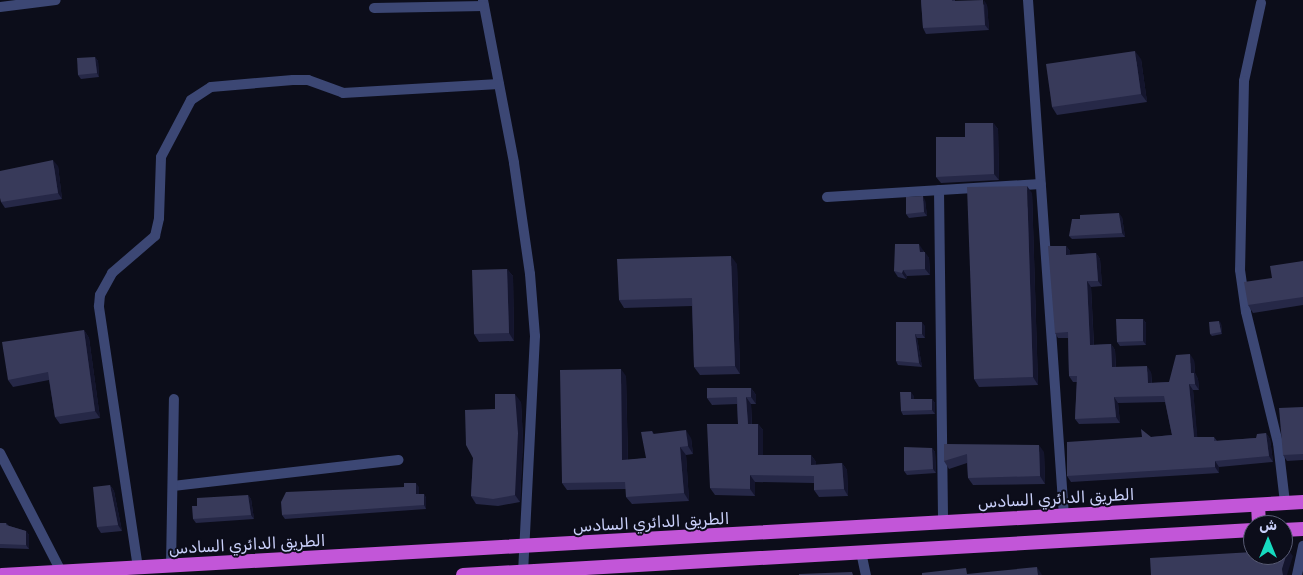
<!DOCTYPE html>
<html>
<head>
<meta charset="utf-8">
<style>
  body { margin:0 }
  #map { position:relative; width:1303px; height:575px; overflow:hidden; background:#0c0d1a; font-family:Rubik,Cairo,sans-serif }
  div>[style] { position:absolute }
  [style*='--x'] { left:calc(var(--x)*1px); top:calc(var(--y)*1px); width:calc(var(--w)*1px); rotate:calc(var(--a)*1deg) }
  .minor>* { height:10px; margin:-5px; padding:0 5px; transform-origin:5px; border-radius:5px; background:#3c4774 }
  .trunk>* { height:14px; margin:-7px; padding:0 7px; transform-origin:7px; border-radius:7px; background:#c256d8 }
  .wall>* { inset:0; background:#262847 }
  .shaded-wall>* { inset:0; background:#14152d }
  .building>* { inset:0; background:#383a5a }
  span { translate:-50% -50%; white-space:nowrap; text-align:center; line-height:1.15; -webkit-text-stroke:4px #0c0d1a; paint-order:stroke }
  .street-label { font-size:16px; color:#cad0fa }
  .north { position:absolute; left:1243px; top:515px; width:50px; height:50px; box-sizing:border-box; background:#0c0d1a; border:1px solid #585b74; border-radius:50%; rotate:0deg; font-size:14px; font-weight:700; line-height:20px; text-align:center; color:#cad0fa }
  .north::after { content:''; display:block; margin:auto; width:18px; height:22px; background:#16dabf; clip-path:polygon(50% 0,100% 100%,50% 72%,0 100%) }
</style>
</head>
<body>
<div id="map">
  <div class="minor">
    <div style="--x:483;--y:0;--w:166;--a:79.2"></div>
    <div style="--x:514;--y:163;--w:112;--a:81.8"></div>
    <div style="--x:530;--y:274;--w:62;--a:85.4"></div>
    <div style="--x:535;--y:336;--w:239;--a:92.9"></div>
    <div style="--x:1028;--y:0;--w:517;--a:86.01"></div>
    <div style="--x:1261;--y:3;--w:80;--a:102.3"></div>
    <div style="--x:1244;--y:81;--w:189;--a:91.2"></div>
    <div style="--x:1240;--y:270;--w:42;--a:81.9"></div>
    <div style="--x:1246;--y:312;--w:135;--a:76.3"></div>
    <div style="--x:1278;--y:443;--w:60;--a:83.3"></div>
    <div style="--x:0;--y:7;--w:56;--a:-7.1"></div>
    <div style="--x:374;--y:8;--w:110;--a:-1"></div>
    <div style="--x:939;--y:190;--w:333;--a:89.3"></div>
    <div style="--x:827;--y:197;--w:214;--a:-3.5"></div>
    <div style="--x:0;--y:453;--w:133;--a:62.7"></div>
    <div style="--x:173;--y:486;--w:227;--a:-6.6"></div>
    <div style="--x:861;--y:552;--w:24;--a:78"></div>
    <div style="--x:171;--y:566;--w:167;--a:-89"></div>
    <div style="--x:138;--y:568;--w:265;--a:-98.5"></div>
    <div style="--x:99;--y:306;--w:11;--a:-85"></div>
    <div style="--x:100;--y:295;--w:25;--a:-61"></div>
    <div style="--x:112;--y:273;--w:57;--a:-40.7"></div>
    <div style="--x:155;--y:236;--w:18;--a:-77"></div>
    <div style="--x:159;--y:218;--w:61;--a:-88.1"></div>
    <div style="--x:161;--y:157;--w:64;--a:-62.2"></div>
    <div style="--x:191;--y:100;--w:24;--a:-33"></div>
    <div style="--x:211;--y:87;--w:82;--a:-4.9"></div>
    <div style="--x:293;--y:80;--w:15;--a:0"></div>
    <div style="--x:308;--y:80;--w:37;--a:20"></div>
    <div style="--x:343;--y:93;--w:156;--a:-3.3"></div>
    <div style="--x:1297;--y:575;--w:30;--a:-78"></div>
  </div>
  <div class="trunk">
    <div style="--x:1258;--y:505;--w:20;--a:87"></div>
    <div style="--x:1283;--y:530;--w:20;--a:-3"></div>
    <div style="--x:2;--y:575;--w:1303;--a:-3.21"></div>
    <div style="--x:463;--y:575;--w:791;--a:-3.26"></div>
  </div>
  <div class="wall">
    <div style="clip-path:polygon(921px 0,955px 0,955px 1px,987px 5px,989px 30px,926px 34px,923px 28px)"></div>
    <div style="clip-path:polygon(95px 57px,98px 61px,99px 77px,81px 79px,78px 75px)"></div>
    <div style="clip-path:polygon(1141px 59px,1147px 102px,1057px 115px,1052px 107px)"></div>
    <div style="clip-path:polygon(993px 123px,998px 129px,999px 180px,941px 183px,936px 177px,965px 137px)"></div>
    <div style="clip-path:polygon(58px 166px,62px 199px,5px 208px,1px 202px)"></div>
    <div style="clip-path:polygon(1032px 193px,1038px 385px,979px 387px,974px 379px)"></div>
    <div style="clip-path:polygon(925px 200px,927px 216px,909px 218px,906px 214px)"></div>
    <div style="clip-path:polygon(1122px 217px,1125px 237px,1072px 239px,1069px 236px)"></div>
    <div style="clip-path:polygon(1066px 246px,1070px 251px,1070px 255px,1096px 253px,1100px 259px,1102px 286px,1091px 287px,1094px 345px,1111px 344px,1115px 350px,1116px 367px,1151px 372px,1152px 383px,1169px 382px,1194px 360px,1195px 373px,1198px 379px,1199px 390px,1193px 390px,1197px 437px,1214px 437px,1217px 441px,1256px 438px,1266px 433px,1270px 439px,1273px 462px,1219px 467px,1219px 473px,1071px 482px,1067px 476px,1151px 437px,1172px 435px,1165px 402px,1118px 403px,1120px 423px,1079px 424px,1075px 419px,1077px 382px,1073px 382px,1069px 376px,1068px 338px,1058px 338px,1055px 333px)"></div>
    <div style="clip-path:polygon(923px 250px,924px 252px,929px 258px,930px 275px,907px 276px,906px 279px,898px 277px,894px 271px)"></div>
    <div style="clip-path:polygon(1303px 261px,1303px 305px,1253px 313px,1248px 305px,1272px 278px)"></div>
    <div style="clip-path:polygon(737px 264px,740px 374px,700px 375px,694px 367px,692px 306px,624px 308px,619px 300px)"></div>
    <div style="clip-path:polygon(507px 269px,513px 276px,514px 341px,479px 342px,474px 334px)"></div>
    <div style="clip-path:polygon(1143px 319px,1146px 323px,1146px 345px,1120px 346px,1117px 342px)"></div>
    <div style="clip-path:polygon(896px 322px,925px 326px,925px 338px,917px 338px,922px 367px,898px 365px,896px 361px)"></div>
    <div style="clip-path:polygon(1221px 323px,1222px 334px,1212px 336px,1210px 334px)"></div>
    <div style="clip-path:polygon(84px 330px,89px 338px,100px 418px,60px 424px,55px 417px,49px 380px,13px 387px,8px 380px)"></div>
    <div style="clip-path:polygon(626px 376px,628px 460px,646px 458px,652px 431px,654px 434px,691px 438px,693px 454px,686px 455px,689px 501px,632px 504px,626px 497px,626px 489px,567px 490px,562px 483px)"></div>
    <div style="clip-path:polygon(751px 388px,756px 395px,756px 404px,751px 404px,752px 424px,758px 424px,763px 430px,763px 455px,811px 455px,816px 462px,816px 465px,842px 463px,847px 470px,848px 496px,819px 497px,814px 490px,814px 483px,755px 482px,755px 496px,715px 495px,710px 488px,738px 424px,737px 404px,712px 405px,707px 398px)"></div>
    <div style="clip-path:polygon(914px 396px,914px 399px,932px 399px,935px 403px,935px 414px,903px 415px,901px 411px)"></div>
    <div style="clip-path:polygon(521px 402px,523px 440px,520px 502px,498px 506px,476px 504px,471px 496px,473px 458px,495px 409px)"></div>
    <div style="clip-path:polygon(1303px 407px,1303px 460px,1287px 461px,1283px 455px)"></div>
    <div style="clip-path:polygon(944px 444px,1044px 452px,1045px 484px,973px 485px,968px 478px,967px 463px,949px 469px,944px 461px)"></div>
    <div style="clip-path:polygon(932px 448px,935px 452px,936px 473px,907px 475px,904px 471px)"></div>
    <div style="clip-path:polygon(110px 485px,114px 491px,122px 531px,101px 533px,97px 527px)"></div>
    <div style="clip-path:polygon(419px 487px,419px 494px,424px 494px,426px 498px,426px 509px,285px 519px,282px 515px)"></div>
    <div style="clip-path:polygon(248px 495px,251px 499px,254px 519px,196px 523px,193px 519px)"></div>
    <div style="clip-path:polygon(0 523px,6px 523px,9px 526px,26px 531px,29px 535px,29px 549px,0 548px)"></div>
  </div>
  <div class="shaded-wall">
    <div style="clip-path:polygon(984px 0,987px 5px,989px 30px,985px 25px)"></div>
    <div style="clip-path:polygon(1135px 51px,1141px 59px,1147px 102px,1141px 94px)"></div>
    <div style="clip-path:polygon(95px 57px,98px 61px,99px 77px,97px 73px)"></div>
    <div style="clip-path:polygon(993px 123px,998px 129px,999px 180px,994px 174px)"></div>
    <div style="clip-path:polygon(53px 160px,58px 166px,62px 199px,58px 193px)"></div>
    <div style="clip-path:polygon(1027px 186px,1032px 193px,1038px 385px,1033px 377px)"></div>
    <div style="clip-path:polygon(923px 196px,925px 200px,927px 216px,924px 212px)"></div>
    <div style="clip-path:polygon(1119px 213px,1122px 217px,1125px 237px,1122px 233px)"></div>
    <div style="clip-path:polygon(919px 244px,923px 250px,924px 258px,920px 252px)"></div>
    <div style="clip-path:polygon(1066px 246px,1070px 251px,1070px 261px,1066px 255px)"></div>
    <div style="clip-path:polygon(925px 252px,929px 258px,930px 275px,925px 269px)"></div>
    <div style="clip-path:polygon(1096px 253px,1100px 259px,1102px 286px,1098px 281px)"></div>
    <div style="clip-path:polygon(731px 256px,737px 264px,740px 374px,735px 366px)"></div>
    <div style="clip-path:polygon(507px 269px,513px 276px,514px 341px,509px 333px)"></div>
    <div style="clip-path:polygon(903px 270px,907px 276px,906px 279px,902px 273px)"></div>
    <div style="clip-path:polygon(1087px 281px,1091px 287px,1094px 350px,1090px 345px)"></div>
    <div style="clip-path:polygon(1143px 319px,1146px 323px,1146px 345px,1143px 341px)"></div>
    <div style="clip-path:polygon(1219px 321px,1221px 323px,1222px 334px,1221px 332px)"></div>
    <div style="clip-path:polygon(922px 322px,925px 326px,925px 338px,922px 334px)"></div>
    <div style="clip-path:polygon(84px 330px,89px 338px,100px 418px,95px 411px)"></div>
    <div style="clip-path:polygon(915px 334px,917px 338px,922px 367px,919px 363px)"></div>
    <div style="clip-path:polygon(1111px 344px,1115px 350px,1116px 373px,1112px 367px)"></div>
    <div style="clip-path:polygon(1190px 354px,1194px 360px,1195px 373px,1198px 379px,1199px 390px,1195px 384px,1191px 373px)"></div>
    <div style="clip-path:polygon(1147px 366px,1151px 372px,1152px 388px,1148px 383px)"></div>
    <div style="clip-path:polygon(621px 369px,626px 376px,628px 467px,622px 460px)"></div>
    <div style="clip-path:polygon(1189px 384px,1193px 390px,1198px 443px,1194px 437px)"></div>
    <div style="clip-path:polygon(751px 388px,756px 395px,756px 404px,751px 397px)"></div>
    <div style="clip-path:polygon(911px 392px,914px 396px,914px 403px,911px 399px)"></div>
    <div style="clip-path:polygon(515px 394px,521px 402px,523px 440px,520px 502px,515px 495px)"></div>
    <div style="clip-path:polygon(746px 397px,751px 404px,752px 431px,748px 424px)"></div>
    <div style="clip-path:polygon(1114px 397px,1118px 403px,1120px 423px,1116px 417px)"></div>
    <div style="clip-path:polygon(932px 399px,935px 403px,935px 414px,932px 410px)"></div>
    <div style="clip-path:polygon(758px 424px,763px 430px,763px 462px,758px 455px)"></div>
    <div style="clip-path:polygon(686px 430px,691px 438px,693px 454px,688px 446px)"></div>
    <div style="clip-path:polygon(1266px 433px,1270px 439px,1273px 462px,1269px 456px)"></div>
    <div style="clip-path:polygon(1039px 445px,1044px 452px,1045px 484px,1040px 476px)"></div>
    <div style="clip-path:polygon(680px 447px,686px 455px,689px 501px,684px 493px)"></div>
    <div style="clip-path:polygon(932px 448px,935px 452px,936px 473px,933px 469px)"></div>
    <div style="clip-path:polygon(811px 455px,816px 462px,816px 472px,811px 465px)"></div>
    <div style="clip-path:polygon(1215px 461px,1219px 467px,1219px 473px,1215px 467px)"></div>
    <div style="clip-path:polygon(842px 463px,847px 470px,848px 496px,844px 489px)"></div>
    <div style="clip-path:polygon(750px 475px,755px 482px,755px 496px,750px 489px)"></div>
    <div style="clip-path:polygon(416px 483px,419px 487px,419px 498px,416px 494px)"></div>
    <div style="clip-path:polygon(110px 485px,114px 491px,122px 531px,118px 525px)"></div>
    <div style="clip-path:polygon(424px 494px,426px 498px,426px 509px,424px 505px)"></div>
    <div style="clip-path:polygon(248px 495px,251px 499px,254px 519px,251px 515px)"></div>
    <div style="clip-path:polygon(26px 531px,29px 535px,29px 549px,26px 545px)"></div>
    <div style="clip-path:polygon(1288px 550px,1293px 556px,1287px 575px,1283px 575px,1282px 569px)"></div>
    <div style="clip-path:polygon(1037px 567px,1041px 573px,1042px 575px,1038px 575px)"></div>
  </div>
  <div class="building">
    <div style="clip-path:polygon(921px 0,952px 0,952px 1px,983px 0,985px 25px,923px 28px)"></div>
    <div style="clip-path:polygon(1135px 51px,1141px 94px,1052px 107px,1046px 64px)"></div>
    <div style="clip-path:polygon(95px 57px,97px 73px,78px 75px,77px 58px)"></div>
    <div style="clip-path:polygon(965px 123px,993px 123px,994px 174px,936px 177px,936px 137px,965px 137px)"></div>
    <div style="clip-path:polygon(53px 160px,58px 193px,1px 202px,0 198px,0 171px)"></div>
    <div style="clip-path:polygon(1027px 186px,1033px 377px,974px 379px,967px 187px)"></div>
    <div style="clip-path:polygon(923px 196px,924px 212px,906px 214px,906px 197px)"></div>
    <div style="clip-path:polygon(1119px 213px,1122px 233px,1069px 236px,1072px 219px,1080px 219px,1080px 215px)"></div>
    <div style="clip-path:polygon(895px 244px,919px 244px,920px 252px,925px 252px,925px 269px,903px 270px,902px 273px,894px 271px)"></div>
    <div style="clip-path:polygon(1048px 246px,1066px 246px,1066px 255px,1096px 253px,1098px 281px,1087px 281px,1090px 345px,1111px 344px,1112px 367px,1147px 366px,1148px 383px,1169px 382px,1176px 355px,1190px 354px,1191px 373px,1194px 373px,1195px 384px,1189px 384px,1194px 437px,1214px 437px,1214px 441px,1256px 438px,1257px 434px,1266px 433px,1269px 456px,1215px 461px,1215px 467px,1067px 476px,1067px 442px,1142px 437px,1141px 429px,1151px 437px,1172px 435px,1164px 396px,1114px 397px,1116px 417px,1075px 419px,1077px 376px,1069px 376px,1068px 332px,1055px 333px)"></div>
    <div style="clip-path:polygon(731px 256px,735px 366px,694px 367px,692px 298px,619px 300px,617px 259px)"></div>
    <div style="clip-path:polygon(1303px 261px,1303px 297px,1248px 305px,1244px 282px,1272px 278px,1270px 266px)"></div>
    <div style="clip-path:polygon(507px 269px,509px 333px,474px 334px,472px 270px)"></div>
    <div style="clip-path:polygon(1116px 319px,1143px 319px,1143px 341px,1117px 342px)"></div>
    <div style="clip-path:polygon(1219px 321px,1221px 332px,1210px 334px,1209px 322px)"></div>
    <div style="clip-path:polygon(896px 322px,922px 322px,922px 334px,915px 334px,919px 363px,896px 361px)"></div>
    <div style="clip-path:polygon(84px 330px,95px 411px,55px 417px,48px 372px,8px 380px,2px 342px)"></div>
    <div style="clip-path:polygon(621px 369px,622px 460px,646px 458px,641px 432px,652px 431px,653px 434px,686px 430px,688px 446px,680px 447px,684px 493px,626px 497px,625px 482px,562px 483px,560px 370px)"></div>
    <div style="clip-path:polygon(707px 388px,751px 388px,751px 397px,746px 397px,748px 424px,758px 424px,758px 455px,811px 455px,811px 465px,842px 463px,844px 489px,814px 490px,814px 476px,750px 475px,750px 489px,710px 488px,707px 424px,738px 424px,737px 397px,707px 398px)"></div>
    <div style="clip-path:polygon(900px 392px,911px 392px,911px 399px,932px 399px,932px 410px,901px 411px)"></div>
    <div style="clip-path:polygon(495px 394px,515px 394px,518px 433px,515px 495px,493px 499px,471px 496px,473px 458px,466px 445px,465px 410px,495px 409px)"></div>
    <div style="clip-path:polygon(1303px 407px,1303px 454px,1283px 455px,1279px 408px)"></div>
    <div style="clip-path:polygon(944px 444px,1039px 445px,1040px 476px,968px 478px,967px 454px,944px 461px)"></div>
    <div style="clip-path:polygon(904px 447px,932px 448px,933px 469px,904px 471px)"></div>
    <div style="clip-path:polygon(404px 483px,416px 483px,416px 494px,424px 494px,424px 505px,282px 515px,281px 502px,286px 492px,404px 487px)"></div>
    <div style="clip-path:polygon(110px 485px,118px 525px,97px 527px,93px 487px)"></div>
    <div style="clip-path:polygon(248px 495px,251px 515px,193px 519px,192px 506px,197px 506px,197px 498px)"></div>
    <div style="clip-path:polygon(0 523px,6px 523px,6px 525px,26px 531px,26px 545px,0 544px)"></div>
    <div style="clip-path:polygon(1283px 550px,1288px 550px,1282px 569px,1283px 575px,1151px 575px,1150px 558px,1253px 552px,1253px 555px,1283px 555px)"></div>
    <div style="clip-path:polygon(1037px 567px,1038px 575px,922px 575px,922px 573px,966px 568px,967px 574px)"></div>
    <div style="clip-path:polygon(852px 572px,853px 575px,799px 575px,799px 574px)"></div>
  </div>
  <div class="street-label">
    <span style="left:1056px;top:499px;rotate:-3deg">الطريق الدائري السادس</span>
    <span style="left:651px;top:523px;rotate:-3deg">الطريق الدائري السادس</span>
    <span style="left:247px;top:545px;rotate:-3deg">الطريق الدائري السادس</span>
  </div>
  <div class="north">ش</div>
</div>
</body>
</html>
